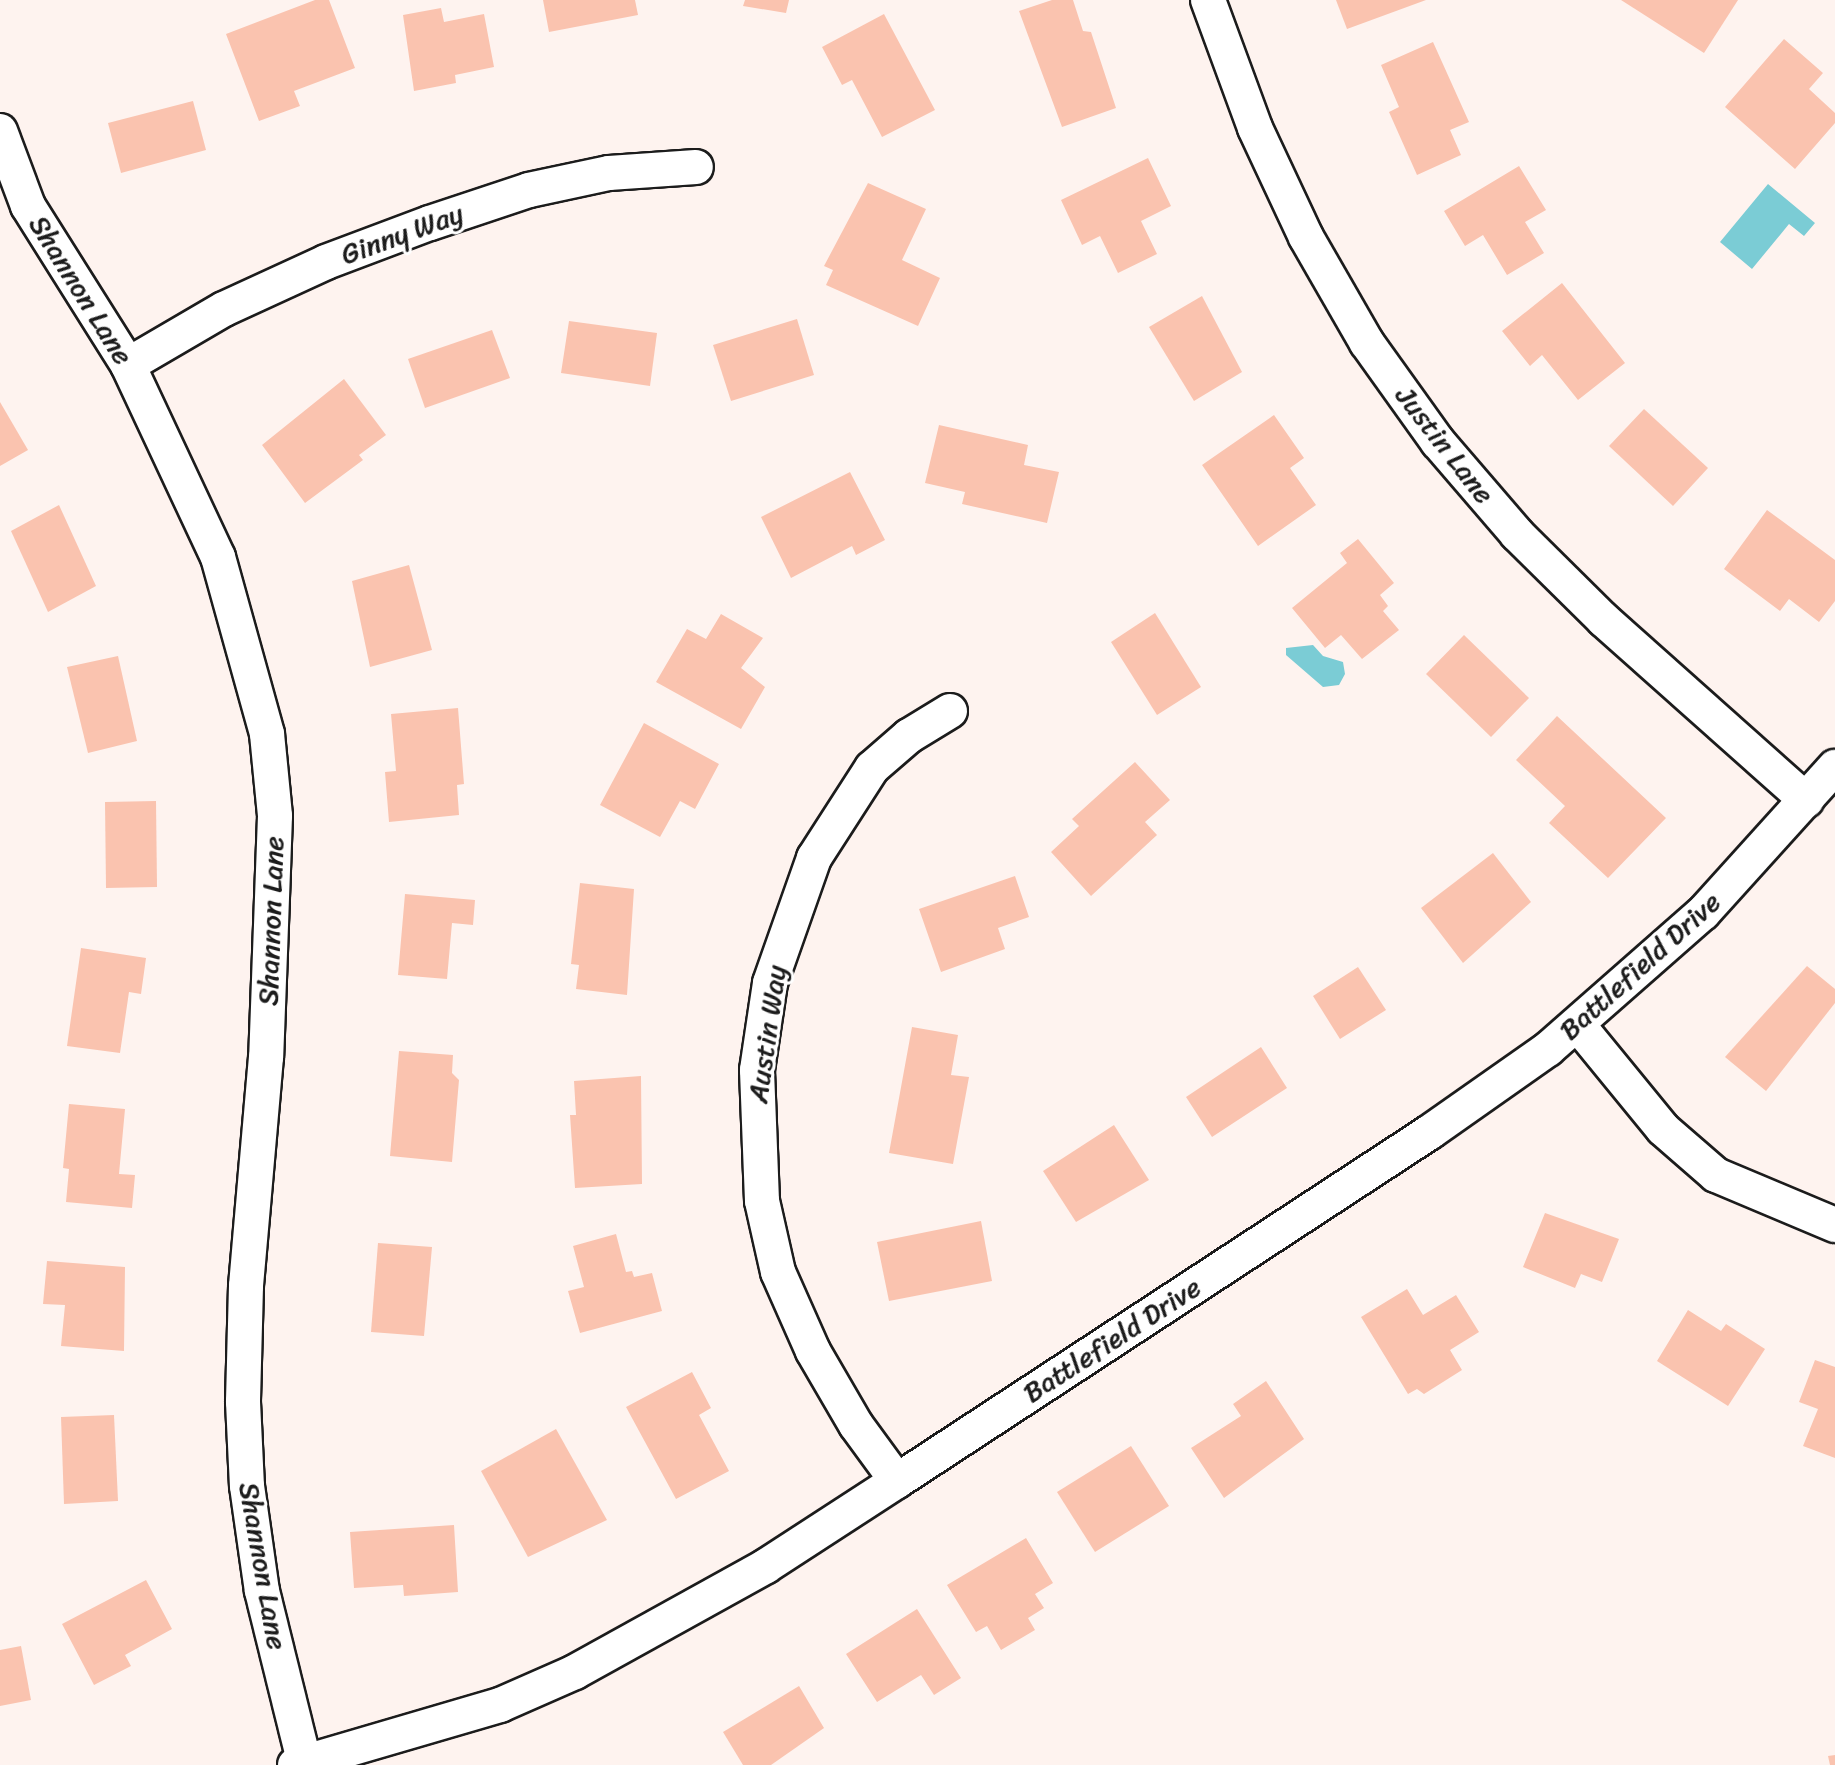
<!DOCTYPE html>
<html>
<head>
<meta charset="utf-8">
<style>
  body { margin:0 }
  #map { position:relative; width:1835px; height:1765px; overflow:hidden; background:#fef3ef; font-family:Sriracha,sans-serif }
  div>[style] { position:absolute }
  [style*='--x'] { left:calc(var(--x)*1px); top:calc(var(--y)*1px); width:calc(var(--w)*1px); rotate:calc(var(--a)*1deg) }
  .water>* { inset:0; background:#7bccd5 }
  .building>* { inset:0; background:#fac3af }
  .roads { filter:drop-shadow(2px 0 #1c1c1c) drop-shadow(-2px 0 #1c1c1c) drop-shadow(0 2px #1c1c1c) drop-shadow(0 -2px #1c1c1c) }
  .street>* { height:34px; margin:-17px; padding:0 17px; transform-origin:17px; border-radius:17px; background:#fff }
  span { translate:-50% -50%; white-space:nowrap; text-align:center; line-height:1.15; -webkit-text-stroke:6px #fff; paint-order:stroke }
  .street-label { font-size:28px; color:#1c1c1c }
</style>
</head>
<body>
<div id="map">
  <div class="water">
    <div style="clip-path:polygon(1768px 184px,1815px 223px,1804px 236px,1789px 224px,1752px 269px,1720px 242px)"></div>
    <div style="clip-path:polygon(1313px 645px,1323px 656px,1343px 662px,1345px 674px,1339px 685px,1323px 687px,1286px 655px,1286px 648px)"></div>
  </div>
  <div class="building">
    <div style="clip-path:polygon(315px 0,329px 0,355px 68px,294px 91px,300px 106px,259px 121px,226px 34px)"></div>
    <div style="clip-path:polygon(543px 0,635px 0,638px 15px,549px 32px)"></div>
    <div style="clip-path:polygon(745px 0,789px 0,786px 13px,743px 6px)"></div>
    <div style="clip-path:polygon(1052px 0,1073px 0,1083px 31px,1091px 32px,1116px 108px,1062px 127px,1019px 11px)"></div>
    <div style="clip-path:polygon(1336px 0,1426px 0,1347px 29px)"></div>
    <div style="clip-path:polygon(1621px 0,1738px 0,1704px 53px)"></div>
    <div style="clip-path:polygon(441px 8px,444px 22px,484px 14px,494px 67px,455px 75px,456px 83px,414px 91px,403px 15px)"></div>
    <div style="clip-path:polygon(884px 14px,935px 110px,882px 137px,852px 80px,842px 85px,822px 47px)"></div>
    <div style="clip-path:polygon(1784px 39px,1823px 73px,1809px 89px,1835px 113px,1835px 123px,1795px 169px,1725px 107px)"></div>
    <div style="clip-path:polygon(1433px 42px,1469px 122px,1450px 130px,1461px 155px,1417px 175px,1389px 112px,1399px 107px,1381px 65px)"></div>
    <div style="clip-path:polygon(193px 101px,206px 150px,121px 173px,108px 123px)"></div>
    <div style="clip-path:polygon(1148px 158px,1171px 206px,1141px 221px,1157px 254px,1118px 273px,1100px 236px,1082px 245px,1061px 200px)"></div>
    <div style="clip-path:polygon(1519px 166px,1546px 210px,1525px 222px,1544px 253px,1507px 275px,1483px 235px,1465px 246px,1444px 211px)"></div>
    <div style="clip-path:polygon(868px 183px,926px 209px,902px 260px,940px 278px,918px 326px,826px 285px,833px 270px,824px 266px)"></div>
    <div style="clip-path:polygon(1562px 283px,1625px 363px,1578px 400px,1542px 355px,1530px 366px,1502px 331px)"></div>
    <div style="clip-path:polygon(1202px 296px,1242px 372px,1194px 401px,1149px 327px)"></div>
    <div style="clip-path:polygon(797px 319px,814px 375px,731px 401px,713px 345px)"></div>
    <div style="clip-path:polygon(569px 321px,657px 333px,650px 386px,561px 373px)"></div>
    <div style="clip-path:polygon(492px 330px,510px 378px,425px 408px,408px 359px)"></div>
    <div style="clip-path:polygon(344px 379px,386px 435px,359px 455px,363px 460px,305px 503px,262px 445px)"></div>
    <div style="clip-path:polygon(0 402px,28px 450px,0 466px)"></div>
    <div style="clip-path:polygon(1644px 409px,1708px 468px,1673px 506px,1609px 446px)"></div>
    <div style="clip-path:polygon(1274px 415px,1304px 458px,1290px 468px,1316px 505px,1258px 546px,1202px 465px)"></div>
    <div style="clip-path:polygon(939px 425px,1028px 445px,1024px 465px,1059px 472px,1047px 523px,962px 504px,965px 492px,925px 483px)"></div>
    <div style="clip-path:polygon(850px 472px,885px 540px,856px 555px,852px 546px,791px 578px,761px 517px)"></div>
    <div style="clip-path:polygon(59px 505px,96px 586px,48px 612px,11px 531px)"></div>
    <div style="clip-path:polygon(1767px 510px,1835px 560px,1835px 601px,1819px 622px,1789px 599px,1780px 611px,1724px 569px)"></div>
    <div style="clip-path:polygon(1358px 539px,1394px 583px,1380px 595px,1388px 606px,1383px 611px,1399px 630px,1362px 659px,1341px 635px,1325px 648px,1292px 608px,1347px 563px,1340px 553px)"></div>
    <div style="clip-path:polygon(409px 565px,432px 650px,370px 667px,352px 581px)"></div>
    <div style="clip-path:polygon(1155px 613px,1201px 687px,1157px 715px,1111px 642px)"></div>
    <div style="clip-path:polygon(721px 614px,763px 638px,741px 668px,765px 687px,741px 729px,656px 682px,687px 629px,706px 639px)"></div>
    <div style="clip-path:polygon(1464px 635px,1529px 698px,1491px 737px,1426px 674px)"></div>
    <div style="clip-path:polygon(118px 656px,137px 741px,88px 753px,67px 667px)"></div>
    <div style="clip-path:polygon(458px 708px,464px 784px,457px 785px,459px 815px,389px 822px,385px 772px,396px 771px,391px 714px)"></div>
    <div style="clip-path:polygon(1557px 716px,1666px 818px,1608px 878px,1549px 823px,1565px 806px,1516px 760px)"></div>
    <div style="clip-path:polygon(644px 723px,719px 764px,695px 809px,680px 801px,660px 837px,600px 805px)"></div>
    <div style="clip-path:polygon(1135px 762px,1170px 800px,1145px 822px,1157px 835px,1091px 896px,1051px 852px,1079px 826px,1072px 819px)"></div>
    <div style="clip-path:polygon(156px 801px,157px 887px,106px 888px,105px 802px)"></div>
    <div style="clip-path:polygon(1493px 853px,1531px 902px,1463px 963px,1421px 908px)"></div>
    <div style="clip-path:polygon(1015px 876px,1029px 917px,998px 928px,1005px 949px,941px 972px,919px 909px)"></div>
    <div style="clip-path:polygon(580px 883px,634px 889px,627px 995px,576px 989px,579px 965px,571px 964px)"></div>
    <div style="clip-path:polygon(405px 894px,475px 900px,473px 925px,452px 923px,447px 979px,398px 975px)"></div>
    <div style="clip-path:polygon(81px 948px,146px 958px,141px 994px,129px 992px,120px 1053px,67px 1046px)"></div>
    <div style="clip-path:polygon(1807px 966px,1835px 989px,1835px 1003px,1766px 1091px,1725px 1057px)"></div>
    <div style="clip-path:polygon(1358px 967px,1386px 1010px,1340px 1039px,1313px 996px)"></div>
    <div style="clip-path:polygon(912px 1027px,958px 1035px,951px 1075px,969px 1077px,953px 1164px,889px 1153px)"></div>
    <div style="clip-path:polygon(1261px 1047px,1287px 1088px,1212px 1137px,1186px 1097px)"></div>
    <div style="clip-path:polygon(399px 1051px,453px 1055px,452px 1073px,459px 1080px,452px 1162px,390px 1156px)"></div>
    <div style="clip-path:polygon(641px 1076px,642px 1184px,575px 1188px,570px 1115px,576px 1115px,574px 1081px)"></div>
    <div style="clip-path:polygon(69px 1104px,125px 1109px,119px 1174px,135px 1175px,132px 1208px,66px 1202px,69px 1169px,63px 1168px)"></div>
    <div style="clip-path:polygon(1114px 1125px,1149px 1180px,1076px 1222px,1043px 1171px)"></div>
    <div style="clip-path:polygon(1545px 1213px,1619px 1239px,1602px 1282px,1581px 1274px,1575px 1288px,1523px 1267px)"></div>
    <div style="clip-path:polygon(981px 1221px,992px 1281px,889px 1301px,877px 1242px)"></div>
    <div style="clip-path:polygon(616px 1234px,626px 1272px,632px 1271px,634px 1277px,652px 1273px,662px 1311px,580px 1333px,568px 1291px,584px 1287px,573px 1246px)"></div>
    <div style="clip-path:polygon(378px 1243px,432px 1247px,424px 1336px,371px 1332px)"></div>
    <div style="clip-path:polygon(47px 1261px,125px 1267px,124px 1351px,61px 1346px,65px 1305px,43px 1304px)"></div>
    <div style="clip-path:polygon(1407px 1289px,1423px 1315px,1456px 1295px,1479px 1332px,1450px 1350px,1462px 1370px,1424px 1394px,1417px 1389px,1408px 1394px,1361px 1317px)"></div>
    <div style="clip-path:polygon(1688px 1310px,1721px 1331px,1726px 1324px,1765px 1349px,1728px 1406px,1657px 1361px)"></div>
    <div style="clip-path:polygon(1815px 1360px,1835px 1367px,1835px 1458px,1803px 1446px,1818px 1409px,1799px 1402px)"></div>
    <div style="clip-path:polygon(692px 1372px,711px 1408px,699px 1415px,729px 1471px,676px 1499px,626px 1407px)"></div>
    <div style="clip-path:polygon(1266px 1381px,1304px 1439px,1224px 1498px,1191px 1448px,1241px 1416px,1233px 1404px)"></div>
    <div style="clip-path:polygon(114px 1415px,118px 1501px,64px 1504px,61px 1417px)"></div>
    <div style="clip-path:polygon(556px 1429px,607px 1520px,528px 1557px,481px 1471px)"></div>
    <div style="clip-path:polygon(1131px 1446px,1169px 1506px,1095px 1552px,1057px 1492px)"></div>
    <div style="clip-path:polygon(454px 1525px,458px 1592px,404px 1596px,403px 1585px,354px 1588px,350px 1532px)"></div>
    <div style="clip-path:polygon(1026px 1538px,1053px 1583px,1035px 1594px,1044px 1608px,1028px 1618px,1035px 1630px,1001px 1650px,987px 1626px,976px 1632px,947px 1585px)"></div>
    <div style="clip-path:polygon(146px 1580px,172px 1629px,125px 1655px,131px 1666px,94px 1685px,62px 1624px)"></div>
    <div style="clip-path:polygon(917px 1609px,961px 1678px,934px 1695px,921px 1675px,877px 1702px,846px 1654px)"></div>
    <div style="clip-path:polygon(21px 1646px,31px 1700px,0 1706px,0 1650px)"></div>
    <div style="clip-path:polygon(799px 1686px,824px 1728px,771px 1765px,743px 1765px,723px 1732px)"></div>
    <div style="clip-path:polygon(1835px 1755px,1835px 1765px,1830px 1765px,1828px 1756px)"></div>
  </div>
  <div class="roads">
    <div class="street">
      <div style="--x:1208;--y:0;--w:136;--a:69.8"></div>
      <div style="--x:1255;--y:128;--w:120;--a:64.9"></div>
      <div style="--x:1306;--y:237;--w:122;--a:60.1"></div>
      <div style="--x:1367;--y:343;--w:122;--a:54.4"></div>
      <div style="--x:1438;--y:442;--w:121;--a:49.3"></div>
      <div style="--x:1517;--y:534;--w:122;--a:44.7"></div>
      <div style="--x:1604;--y:620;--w:271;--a:41.7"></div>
      <div style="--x:0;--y:131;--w:80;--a:69.5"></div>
      <div style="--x:28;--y:206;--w:188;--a:57.8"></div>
      <div style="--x:128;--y:365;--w:212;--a:64.9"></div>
      <div style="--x:218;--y:557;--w:184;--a:74.5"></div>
      <div style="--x:267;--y:734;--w:82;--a:84.4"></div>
      <div style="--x:275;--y:816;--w:241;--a:92.1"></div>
      <div style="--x:266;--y:1057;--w:230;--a:95"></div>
      <div style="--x:246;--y:1286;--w:116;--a:91.5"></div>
      <div style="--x:243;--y:1402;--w:84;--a:87.3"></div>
      <div style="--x:247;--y:1486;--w:106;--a:81.9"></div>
      <div style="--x:262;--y:1591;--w:179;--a:76.1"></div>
      <div style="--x:128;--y:365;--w:111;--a:-30.3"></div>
      <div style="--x:224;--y:309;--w:112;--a:-24.7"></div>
      <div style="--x:326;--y:262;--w:111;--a:-20.6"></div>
      <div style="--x:430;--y:223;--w:104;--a:-18.4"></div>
      <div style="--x:529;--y:190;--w:82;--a:-12"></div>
      <div style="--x:609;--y:173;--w:87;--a:-3.9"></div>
      <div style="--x:1578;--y:1025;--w:134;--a:50.7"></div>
      <div style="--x:1663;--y:1129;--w:70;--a:41"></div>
      <div style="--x:1716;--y:1175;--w:129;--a:22.8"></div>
      <div style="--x:897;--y:1481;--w:69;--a:-126.2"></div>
      <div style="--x:856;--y:1425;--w:86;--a:-120.2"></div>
      <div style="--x:813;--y:1351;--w:86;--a:-113.9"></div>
      <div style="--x:778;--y:1272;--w:73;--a:-102.7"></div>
      <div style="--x:762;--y:1201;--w:131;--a:-92.2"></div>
      <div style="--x:757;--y:1070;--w:88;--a:-81.5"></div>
      <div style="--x:770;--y:983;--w:133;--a:-70.6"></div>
      <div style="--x:814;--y:858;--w:107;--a:-57.2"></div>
      <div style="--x:872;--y:768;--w:49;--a:-40.9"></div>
      <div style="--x:909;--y:736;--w:48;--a:-31.4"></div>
      <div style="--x:295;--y:1765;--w:214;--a:-16.3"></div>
      <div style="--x:500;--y:1705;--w:82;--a:-23.7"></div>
      <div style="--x:575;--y:1672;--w:218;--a:-29"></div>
      <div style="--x:766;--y:1566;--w:156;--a:-33"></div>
      <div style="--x:897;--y:1481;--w:637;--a:-33.22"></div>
      <div style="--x:1430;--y:1132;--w:144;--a:-35.1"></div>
      <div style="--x:1548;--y:1049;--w:206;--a:-41.3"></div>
      <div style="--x:1703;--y:913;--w:197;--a:-47.9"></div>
    </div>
  </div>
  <div class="street-label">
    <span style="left:402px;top:234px;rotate:-20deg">Ginny Way</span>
    <span style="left:81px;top:290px;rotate:58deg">Shannon Lane</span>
    <span style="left:1445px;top:445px;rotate:52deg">Justin Lane</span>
    <span style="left:271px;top:921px;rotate:-88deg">Shannon Lane</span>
    <span style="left:1640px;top:966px;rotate:-42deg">Battlefield Drive</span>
    <span style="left:767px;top:1034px;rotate:-82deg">Austin Way</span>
    <span style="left:1112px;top:1340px;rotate:-33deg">Battlefield Drive</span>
    <span style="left:263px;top:1566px;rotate:80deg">Shannon Lane</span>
  </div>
</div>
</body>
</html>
